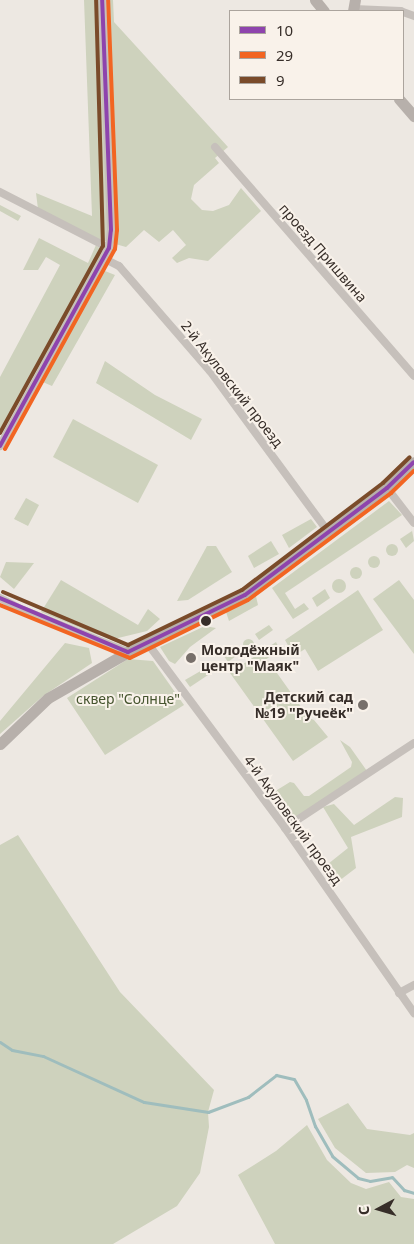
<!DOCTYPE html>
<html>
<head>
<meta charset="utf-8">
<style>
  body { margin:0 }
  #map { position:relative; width:414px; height:1244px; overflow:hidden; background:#ede8e2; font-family:"Noto Sans",sans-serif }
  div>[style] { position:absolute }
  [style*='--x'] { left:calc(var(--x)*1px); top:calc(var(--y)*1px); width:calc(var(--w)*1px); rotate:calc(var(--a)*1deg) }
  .green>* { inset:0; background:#ced2bd }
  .round { border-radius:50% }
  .stream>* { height:3px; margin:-1.5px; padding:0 1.5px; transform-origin:1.5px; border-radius:1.5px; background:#9fbdbd }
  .street>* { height:8px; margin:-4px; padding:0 4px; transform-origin:4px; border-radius:4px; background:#c6c0bb }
  .secondary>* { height:11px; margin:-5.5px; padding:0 5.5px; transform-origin:5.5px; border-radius:5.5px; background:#b7b0ab }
  .bus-1>* { height:4px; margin:-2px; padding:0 2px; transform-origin:2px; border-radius:2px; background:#8e44ad }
  .bus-2>* { height:4px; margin:-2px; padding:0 2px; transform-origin:2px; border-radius:2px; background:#f26522 }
  .bus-3>* { height:4px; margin:-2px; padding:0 2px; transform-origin:2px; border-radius:2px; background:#7a4b2a }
  .dots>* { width:14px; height:14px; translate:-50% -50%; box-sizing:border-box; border:2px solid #f9f2ea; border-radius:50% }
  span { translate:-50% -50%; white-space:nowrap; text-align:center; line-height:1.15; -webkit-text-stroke:4px #f9f2ea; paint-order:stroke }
  .street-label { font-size:14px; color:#372e29 }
  .poi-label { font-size:14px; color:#372e29; font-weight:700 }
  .left { translate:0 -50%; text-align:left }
  .right { translate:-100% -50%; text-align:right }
  .park-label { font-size:14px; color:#45542e }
  .legend { position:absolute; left:229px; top:10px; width:175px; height:90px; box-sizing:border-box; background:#f9f2ea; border:1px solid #aba49d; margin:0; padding:6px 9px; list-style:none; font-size:15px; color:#372e29 }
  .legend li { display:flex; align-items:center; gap:10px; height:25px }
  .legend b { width:25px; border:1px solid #aba49d }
  .north { position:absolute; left:354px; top:1184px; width:50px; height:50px; -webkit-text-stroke:4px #f9f2ea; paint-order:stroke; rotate:264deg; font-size:14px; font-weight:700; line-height:20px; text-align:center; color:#372e29 }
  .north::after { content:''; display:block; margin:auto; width:18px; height:22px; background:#372e29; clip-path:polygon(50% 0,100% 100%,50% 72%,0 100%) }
</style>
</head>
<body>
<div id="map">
  <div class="green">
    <div style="clip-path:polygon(84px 0,113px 0,114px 22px,228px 147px,215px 158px,219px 163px,194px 185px,191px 199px,202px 210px,213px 211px,229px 205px,241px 188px,261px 211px,208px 261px,189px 258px,177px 263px,172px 258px,186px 245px,173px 230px,159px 242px,144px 230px,126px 247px,94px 238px,38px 209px,36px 193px,92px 216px)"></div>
    <div style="clip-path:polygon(0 205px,21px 216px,18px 221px,0 211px)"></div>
    <div style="clip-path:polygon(39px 238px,88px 263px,96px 245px,108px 256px,100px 269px,115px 275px,52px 386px,38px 380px,95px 278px,0 429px,0 377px,60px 265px,46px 257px,38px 270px,23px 270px)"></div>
    <div style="clip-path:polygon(105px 361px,155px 395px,202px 419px,191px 440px,96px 383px)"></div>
    <div style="clip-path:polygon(73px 419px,158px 465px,138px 503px,53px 457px)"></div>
    <div style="clip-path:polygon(26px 498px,39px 505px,28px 526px,14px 519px)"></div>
    <div style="clip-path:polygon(389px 501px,402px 515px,285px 593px,295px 609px,304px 603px,309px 609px,293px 619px,272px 588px)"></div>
    <div style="clip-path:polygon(311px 519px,317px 527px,289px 548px,282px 535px)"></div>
    <div style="clip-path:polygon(411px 525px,414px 541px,406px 548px,400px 539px,412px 531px)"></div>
    <div style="clip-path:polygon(271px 541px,279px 554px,254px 568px,248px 556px)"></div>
    <div class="round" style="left:386px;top:544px;width:12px;height:12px"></div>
    <div style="clip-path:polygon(207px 546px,216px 546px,232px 572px,188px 600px,177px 601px)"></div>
    <div class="round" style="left:368px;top:556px;width:12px;height:12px"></div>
    <div style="clip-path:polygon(6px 562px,34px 563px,14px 589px,0 577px)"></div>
    <div class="round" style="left:350px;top:567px;width:12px;height:12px"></div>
    <div class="round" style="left:332px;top:579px;width:14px;height:14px"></div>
    <div style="clip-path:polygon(61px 580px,138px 625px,148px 609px,160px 619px,147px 631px,114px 639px,95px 634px,41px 612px)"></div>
    <div style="clip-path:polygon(399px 580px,414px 600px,414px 654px,373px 599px)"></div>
    <div style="clip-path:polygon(325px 589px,330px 598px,317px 607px,312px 598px)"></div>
    <div style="clip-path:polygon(358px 590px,383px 630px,318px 671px,305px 649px,294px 656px,285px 640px)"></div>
    <div style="clip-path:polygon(255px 592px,258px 605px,229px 621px,226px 612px,228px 607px)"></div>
    <div style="clip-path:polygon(269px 625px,273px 630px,259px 640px,255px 634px)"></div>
    <div style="clip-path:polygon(205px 626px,216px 628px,190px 647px,175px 664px,169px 661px,160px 647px)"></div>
    <div class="round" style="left:242.5px;top:638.5px;width:11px;height:11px"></div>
    <div style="clip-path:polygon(276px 642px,278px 646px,275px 653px,258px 665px,267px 659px,309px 718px,314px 720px,328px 737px,293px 761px,230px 673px)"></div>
    <div style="clip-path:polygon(65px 643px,89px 648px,92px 663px,43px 696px,0 734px,0 721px)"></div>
    <div style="clip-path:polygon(236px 648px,240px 653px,228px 662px,224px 656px)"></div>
    <div style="clip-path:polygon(128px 659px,153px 661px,184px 705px,105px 755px,67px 698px)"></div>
    <div style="clip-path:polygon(204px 669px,208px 675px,190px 687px,185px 680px)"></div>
    <div style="clip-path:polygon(340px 740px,350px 747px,367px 771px,297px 817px,287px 817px,269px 795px,290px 782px,294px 783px,304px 796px,309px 796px,351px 767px,352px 762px)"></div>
    <div style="clip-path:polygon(395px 797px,403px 798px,402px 817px,351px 837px,356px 868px,335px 884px,323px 868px,348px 848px,323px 807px,334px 804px,354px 825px)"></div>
    <div style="clip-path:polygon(18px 835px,120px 992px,214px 1090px,208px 1112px,209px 1127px,200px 1173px,177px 1206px,113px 1244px,0 1244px,0 845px)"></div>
    <div style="clip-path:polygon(348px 1103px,367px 1129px,410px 1135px,414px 1133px,414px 1168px,407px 1165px,395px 1172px,366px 1173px,335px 1148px,318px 1119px)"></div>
    <div style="clip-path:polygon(307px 1125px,327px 1160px,351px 1183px,366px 1189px,389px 1182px,401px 1197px,414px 1199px,414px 1244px,275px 1244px,238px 1175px,276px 1151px)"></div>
  </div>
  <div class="stream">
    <div style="--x:0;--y:1042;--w:14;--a:34"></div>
    <div style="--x:12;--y:1050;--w:32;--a:11"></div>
    <div style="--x:43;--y:1056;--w:111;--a:24.5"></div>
    <div style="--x:144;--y:1102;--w:65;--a:8.9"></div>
    <div style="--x:208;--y:1112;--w:43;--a:-20.6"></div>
    <div style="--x:248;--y:1097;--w:36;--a:-38"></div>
    <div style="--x:276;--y:1075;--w:18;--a:13"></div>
    <div style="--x:294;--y:1079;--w:24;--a:60"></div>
    <div style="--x:306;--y:1100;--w:28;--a:71"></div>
    <div style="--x:315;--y:1126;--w:34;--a:60"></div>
    <div style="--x:332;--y:1156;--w:34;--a:40"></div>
    <div style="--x:358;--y:1178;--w:12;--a:14"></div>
    <div style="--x:370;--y:1181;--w:22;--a:-10"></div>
    <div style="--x:392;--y:1177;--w:18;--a:47"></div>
    <div style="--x:404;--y:1190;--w:10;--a:17"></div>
  </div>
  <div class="street">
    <div style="--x:354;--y:9;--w:47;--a:2.4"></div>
    <div style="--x:403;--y:12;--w:12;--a:20"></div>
    <div style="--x:215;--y:147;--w:303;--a:49"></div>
    <div style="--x:0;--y:192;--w:123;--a:27.2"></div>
    <div style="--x:105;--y:259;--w:16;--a:27"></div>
    <div style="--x:119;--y:266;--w:139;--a:49.1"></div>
    <div style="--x:210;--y:371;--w:201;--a:53.7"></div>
    <div style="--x:0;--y:446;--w:226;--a:-61.2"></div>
    <div style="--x:109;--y:248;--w:18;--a:-84"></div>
    <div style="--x:111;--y:230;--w:230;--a:-92.2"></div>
    <div style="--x:387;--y:488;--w:44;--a:52.4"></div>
    <div style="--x:0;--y:598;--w:26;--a:28"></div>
    <div style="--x:23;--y:610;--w:113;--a:21.8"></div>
    <div style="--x:148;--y:644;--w:229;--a:53.3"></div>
    <div style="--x:285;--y:828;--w:226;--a:55.1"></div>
    <div style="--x:285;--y:828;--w:154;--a:-33.4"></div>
    <div style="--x:399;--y:993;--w:17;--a:-28"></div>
  </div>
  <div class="secondary">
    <div style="--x:315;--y:0;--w:14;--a:51"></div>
    <div style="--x:353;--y:11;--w:11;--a:-80"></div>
    <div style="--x:399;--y:99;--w:23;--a:49"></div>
    <div style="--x:0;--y:744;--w:66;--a:-43.8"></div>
    <div style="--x:48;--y:698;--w:92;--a:-29.9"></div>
    <div style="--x:128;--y:652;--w:130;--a:-26"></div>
    <div style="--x:245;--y:595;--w:178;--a:-37"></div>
    <div style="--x:387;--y:488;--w:37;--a:-44"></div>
  </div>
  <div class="bus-1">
    <div style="--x:0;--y:446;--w:226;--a:-61.2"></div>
    <div style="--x:109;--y:248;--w:18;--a:-84"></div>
    <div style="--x:111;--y:230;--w:230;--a:-92.2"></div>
    <div style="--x:0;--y:598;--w:139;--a:22.9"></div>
    <div style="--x:128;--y:652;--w:130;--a:-26"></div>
    <div style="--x:245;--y:595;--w:178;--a:-37"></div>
    <div style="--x:387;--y:488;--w:37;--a:-44"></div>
  </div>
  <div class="bus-2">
    <div style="--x:5;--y:449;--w:228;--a:-61.2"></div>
    <div style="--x:115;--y:249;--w:19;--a:-84"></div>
    <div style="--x:117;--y:230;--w:230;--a:-92.2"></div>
    <div style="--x:0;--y:605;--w:140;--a:22.2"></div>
    <div style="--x:130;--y:658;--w:131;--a:-26.2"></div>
    <div style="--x:248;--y:600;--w:179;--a:-36.8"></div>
    <div style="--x:391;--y:493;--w:32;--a:-44"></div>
  </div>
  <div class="bus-3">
    <div style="--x:0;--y:433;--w:213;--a:-61.2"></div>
    <div style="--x:103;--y:246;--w:246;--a:-91.6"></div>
    <div style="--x:3;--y:592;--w:136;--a:23"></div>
    <div style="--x:128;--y:645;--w:127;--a:-25.8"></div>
    <div style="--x:242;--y:590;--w:177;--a:-37.2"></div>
    <div style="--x:383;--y:483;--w:37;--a:-44"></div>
  </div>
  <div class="dots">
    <div style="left:206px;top:621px;background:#372e29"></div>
    <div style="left:191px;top:658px;background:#776f6a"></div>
    <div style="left:363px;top:705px;background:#776f6a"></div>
  </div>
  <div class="street-label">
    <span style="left:323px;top:253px;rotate:49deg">проезд Пришвина</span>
    <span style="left:232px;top:384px;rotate:52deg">2-й Акуловский проезд</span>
    <span style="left:293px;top:820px;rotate:54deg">4-й Акуловский проезд</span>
  </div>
  <div class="poi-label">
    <span class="left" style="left:201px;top:658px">Молодёжный<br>центр "Маяк"</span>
    <span class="right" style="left:353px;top:705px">Детский сад<br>№19 "Ручеёк"</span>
  </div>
  <div class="park-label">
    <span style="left:128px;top:699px">сквер "Солнце"</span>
  </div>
  <ul class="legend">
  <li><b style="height:6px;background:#8e44ad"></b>10</li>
  <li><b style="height:6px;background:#f26522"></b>29</li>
  <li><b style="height:6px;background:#7a4b2a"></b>9</li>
  </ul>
  <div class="north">С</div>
</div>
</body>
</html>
